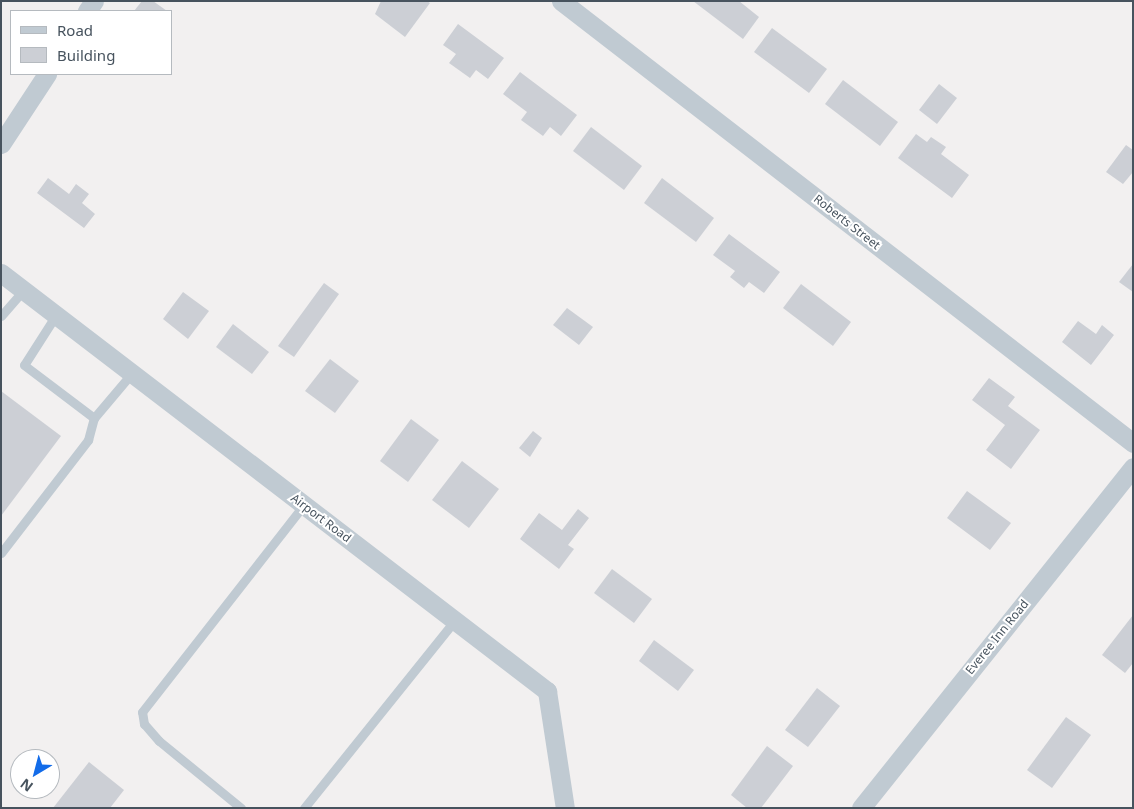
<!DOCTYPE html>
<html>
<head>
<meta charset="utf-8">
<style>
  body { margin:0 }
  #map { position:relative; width:1134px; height:809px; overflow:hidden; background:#f2f0f0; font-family:"Noto Sans",sans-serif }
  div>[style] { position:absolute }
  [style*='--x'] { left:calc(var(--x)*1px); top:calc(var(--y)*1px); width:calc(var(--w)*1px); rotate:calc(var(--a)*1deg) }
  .building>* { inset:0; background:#cccfd5 }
  .lane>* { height:9px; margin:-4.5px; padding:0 4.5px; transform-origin:4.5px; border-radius:4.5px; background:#c0cad2 }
  .street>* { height:19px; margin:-9.5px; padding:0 9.5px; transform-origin:9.5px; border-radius:9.5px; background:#c0cad2 }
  span { translate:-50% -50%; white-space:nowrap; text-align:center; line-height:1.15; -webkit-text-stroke:4px #fff; paint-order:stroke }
  .street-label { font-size:12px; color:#47535e }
  .frame { position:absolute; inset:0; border:2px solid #47535e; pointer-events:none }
  .legend { position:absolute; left:10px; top:10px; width:162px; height:65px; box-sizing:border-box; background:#fff; border:1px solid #b5babf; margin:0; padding:6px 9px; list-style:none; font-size:15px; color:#47535e }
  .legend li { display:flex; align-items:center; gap:10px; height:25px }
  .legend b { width:25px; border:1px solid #b5babf }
  .north { position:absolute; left:10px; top:749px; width:50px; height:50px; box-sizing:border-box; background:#fff; border:1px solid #b5babf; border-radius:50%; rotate:217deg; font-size:14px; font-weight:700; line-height:20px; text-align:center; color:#47535e }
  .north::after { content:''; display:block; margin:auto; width:18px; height:22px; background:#136ce9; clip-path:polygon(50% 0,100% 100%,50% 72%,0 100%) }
</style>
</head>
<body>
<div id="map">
  <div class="building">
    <div style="clip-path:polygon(142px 1px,153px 1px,167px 11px,134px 11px)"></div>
    <div style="clip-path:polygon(381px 1px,427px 1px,430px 3px,405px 37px,375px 14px)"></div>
    <div style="clip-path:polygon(693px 1px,739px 1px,759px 17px,743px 39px)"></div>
    <div style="clip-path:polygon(458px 24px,504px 58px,488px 79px,476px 70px,470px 78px,449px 63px,456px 54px,443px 45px)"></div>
    <div style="clip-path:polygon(772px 28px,827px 69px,809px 93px,754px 52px)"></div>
    <div style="clip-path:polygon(520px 72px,577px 115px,561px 136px,550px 127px,543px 136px,521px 120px,527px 112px,503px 94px)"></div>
    <div style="clip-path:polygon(843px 80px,898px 122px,880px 146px,825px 104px)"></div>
    <div style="clip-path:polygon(939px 84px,957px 98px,937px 124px,919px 110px)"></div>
    <div style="clip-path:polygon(591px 127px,642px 166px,624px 190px,573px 151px)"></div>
    <div style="clip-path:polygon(916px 134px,927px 142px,931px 137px,946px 147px,941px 154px,969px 175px,952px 198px,898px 158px)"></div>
    <div style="clip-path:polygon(1126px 145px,1133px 150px,1133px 172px,1123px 184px,1106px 172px)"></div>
    <div style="clip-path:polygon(48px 178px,69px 194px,76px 184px,89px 194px,82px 203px,95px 214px,84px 228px,37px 193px)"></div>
    <div style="clip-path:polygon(662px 178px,714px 218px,696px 242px,644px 203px)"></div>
    <div style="clip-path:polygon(729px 234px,780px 272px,764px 293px,749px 282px,744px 288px,730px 277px,735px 271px,713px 255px)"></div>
    <div style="clip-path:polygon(1133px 264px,1133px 292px,1119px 282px)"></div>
    <div style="clip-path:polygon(324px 283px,339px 294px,294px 357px,278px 346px)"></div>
    <div style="clip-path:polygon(801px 284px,851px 322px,833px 346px,783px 308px)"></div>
    <div style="clip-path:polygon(183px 292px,209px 311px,188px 339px,163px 319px)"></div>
    <div style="clip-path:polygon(567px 308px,593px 327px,579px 345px,553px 325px)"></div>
    <div style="clip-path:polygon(1078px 321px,1096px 334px,1102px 325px,1114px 335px,1091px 365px,1062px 342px)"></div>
    <div style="clip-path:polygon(233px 324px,269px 352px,252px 374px,216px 347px)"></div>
    <div style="clip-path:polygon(330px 359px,359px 381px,335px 413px,305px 391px)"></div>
    <div style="clip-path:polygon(989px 378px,1015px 397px,1008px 406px,1040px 430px,1011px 469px,986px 450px,1005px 425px,972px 400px)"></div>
    <div style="clip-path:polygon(1px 391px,61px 436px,1px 516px)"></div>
    <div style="clip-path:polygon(411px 419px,439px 440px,408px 482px,380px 461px)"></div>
    <div style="clip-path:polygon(533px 431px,542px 438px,530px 457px,519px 448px)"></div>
    <div style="clip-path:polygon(462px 461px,499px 489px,469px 528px,432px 500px)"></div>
    <div style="clip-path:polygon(967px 491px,1011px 523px,990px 550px,947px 518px)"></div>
    <div style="clip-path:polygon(578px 509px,589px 518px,568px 545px,574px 549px,559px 569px,520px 539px,539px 513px,562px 530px)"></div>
    <div style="clip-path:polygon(612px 569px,652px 599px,634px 623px,594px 593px)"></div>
    <div style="clip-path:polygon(1133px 615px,1133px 663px,1125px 673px,1102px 655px)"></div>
    <div style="clip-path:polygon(654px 640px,694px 670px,678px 691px,639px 661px)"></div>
    <div style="clip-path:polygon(817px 688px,840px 706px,808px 747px,785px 730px)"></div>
    <div style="clip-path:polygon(1066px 717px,1091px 735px,1052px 788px,1027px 770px)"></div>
    <div style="clip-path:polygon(767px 746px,793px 766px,761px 808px,747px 808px,731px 795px)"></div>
    <div style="clip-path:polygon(89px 762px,124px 790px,110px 808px,53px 808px)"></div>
  </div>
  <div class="lane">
    <div style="--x:56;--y:315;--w:59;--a:122.6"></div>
    <div style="--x:24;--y:365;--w:88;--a:37.1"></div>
    <div style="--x:94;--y:418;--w:59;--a:-49.8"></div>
    <div style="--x:1;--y:316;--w:35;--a:-49"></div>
    <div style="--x:1;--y:553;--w:143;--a:-52.4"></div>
    <div style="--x:88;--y:440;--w:23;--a:-75"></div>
    <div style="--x:241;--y:808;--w:106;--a:-140.7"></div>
    <div style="--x:159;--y:741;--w:23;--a:-131"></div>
    <div style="--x:144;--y:724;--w:12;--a:-99"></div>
    <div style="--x:142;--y:712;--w:263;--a:-52"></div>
    <div style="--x:304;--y:808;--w:241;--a:-51.2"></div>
  </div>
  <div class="street">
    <div style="--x:561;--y:1;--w:723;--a:37.69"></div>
    <div style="--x:87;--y:11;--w:12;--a:-55"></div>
    <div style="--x:1;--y:144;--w:84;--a:-56.7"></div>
    <div style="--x:1;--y:273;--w:688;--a:37.44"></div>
    <div style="--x:547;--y:691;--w:118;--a:81.3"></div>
    <div style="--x:861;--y:808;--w:436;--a:-51.4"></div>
  </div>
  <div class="street-label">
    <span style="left:847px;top:222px;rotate:38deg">Roberts Street</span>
    <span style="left:321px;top:518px;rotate:37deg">Airport Road</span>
    <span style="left:997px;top:637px;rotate:-51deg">Everee Inn Road</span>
  </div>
  <div class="frame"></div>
  <ul class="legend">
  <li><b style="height:6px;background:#c0cad2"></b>Road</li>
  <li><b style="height:14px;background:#cccfd5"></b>Building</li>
  </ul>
  <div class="north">N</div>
</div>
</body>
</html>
